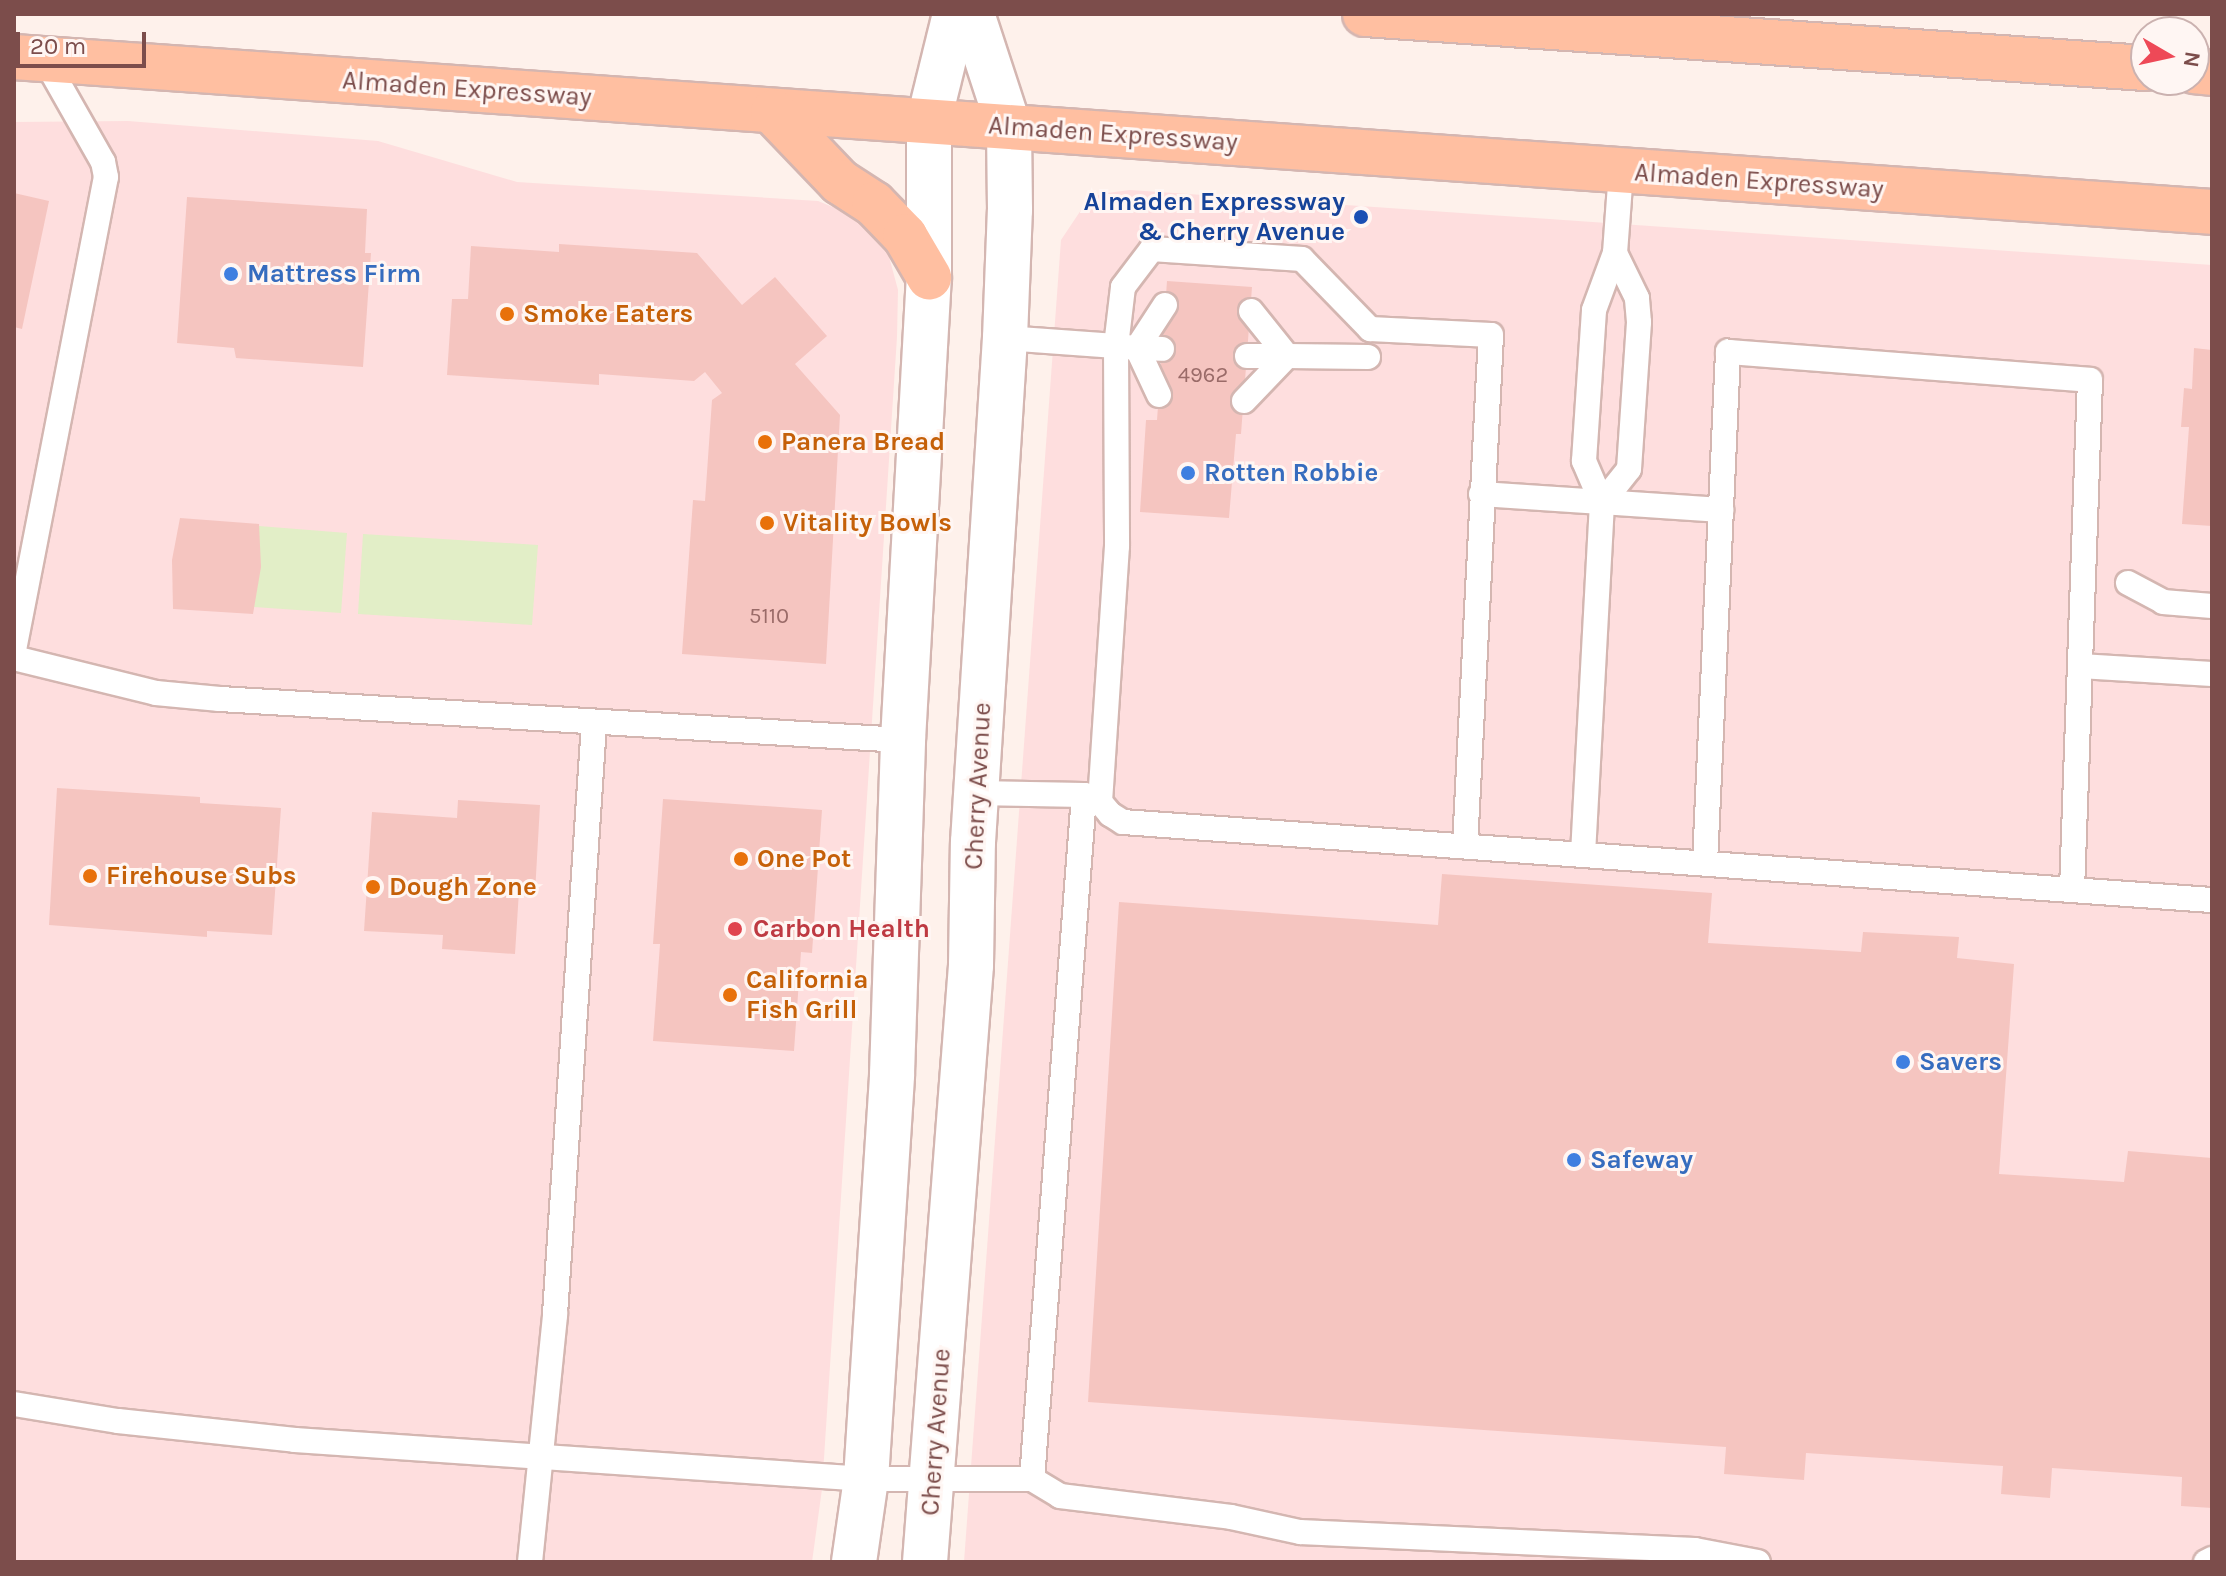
<!DOCTYPE html>
<html>
<head>
<meta charset="utf-8">
<style>
  body { margin:0 }
  #map { position:relative; width:2226px; height:1576px; overflow:hidden; background:#fef1eb; font-family:Karla,sans-serif }
  div>[style] { position:absolute }
  [style*='--x'] { left:calc(var(--x)*1px); top:calc(var(--y)*1px); width:calc(var(--w)*1px); rotate:calc(var(--a)*1deg) }
  .commercial>* { inset:0; background:#fedede }
  .green>* { inset:0; background:#e2eec7 }
  .building>* { inset:0; background:#f5c5c0 }
  .roads { filter:drop-shadow(2px 0 #d4b6b1) drop-shadow(-2px 0 #d4b6b1) drop-shadow(0 2px #d4b6b1) drop-shadow(0 -2px #d4b6b1) }
  .service>* { height:24px; margin:-12px; padding:0 12px; transform-origin:12px; border-radius:12px; background:#fff }
  .tertiary>* { height:44px; margin:-22px; padding:0 22px; transform-origin:22px; border-radius:22px; background:#fff }
  .primary>* { height:44px; margin:-22px; padding:0 22px; transform-origin:22px; border-radius:22px; background:#ffbfa1 }
  .dots>* { width:22px; height:22px; translate:-50% -50%; box-sizing:border-box; border:4px solid #fff6f3; border-radius:50% }
  span { translate:-50% -50%; white-space:nowrap; text-align:center; line-height:1.15; -webkit-text-stroke:6px #fff6f3; paint-order:stroke }
  .number-label { font-size:22px; color:#9a6b68 }
  .number-label span { -webkit-text-stroke-width:0 }
  .street-label { font-size:26px; color:#7c4d4b }
  .transit-label { font-size:26px; color:#164399; font-weight:700 }
  .right { translate:-100% -50%; text-align:right }
  .shop-label { font-size:26px; color:#366cbe; font-weight:700 }
  .left { translate:0 -50%; text-align:left }
  .food-label { font-size:26px; color:#c56008; font-weight:700 }
  .health-label { font-size:26px; color:#be3a42; font-weight:700 }
  .frame { position:absolute; inset:0; border:16px solid #7c4d4b; pointer-events:none }
  .north { position:absolute; left:2130px; top:16px; width:80px; height:80px; box-sizing:border-box; background:#fff6f3; border:2px solid #cbb2b0; border-radius:50%; rotate:99deg; font-size:22px; font-weight:700; line-height:32px; text-align:center; color:#7c4d4b }
  .north::after { content:''; display:block; margin:auto; width:28px; height:36px; background:#ee4957; clip-path:polygon(50% 0,100% 100%,50% 72%,0 100%) }
  .scale { position:absolute; left:16px; top:32px; width:130px; height:36px; box-sizing:border-box; border:4px solid #7c4d4b; border-top:0; padding-left:10px; font-size:24px; line-height:28px; white-space:nowrap; color:#7c4d4b; -webkit-text-stroke:6px #fff6f3; paint-order:stroke }
</style>
</head>
<body>
<div id="map">
  <div class="commercial">
    <div style="clip-path:polygon(128px 121px,378px 141px,517px 182px,818px 201px,862px 219px,887px 249px,898px 290px,897px 337px,822px 1489px,812px 1562px,14px 1562px,14px 122px)"></div>
    <div style="clip-path:polygon(1130px 190px,2212px 265px,2212px 1562px,964px 1562px,1061px 240px,1085px 204px,1100px 194px)"></div>
  </div>
  <div class="green">
    <div style="clip-path:polygon(259px 526px,347px 533px,341px 613px,254px 607px)"></div>
    <div style="clip-path:polygon(363px 534px,538px 545px,532px 625px,358px 614px)"></div>
  </div>
  <div class="building">
    <div style="clip-path:polygon(14px 193px,49px 201px,22px 329px,14px 327px)"></div>
    <div style="clip-path:polygon(187px 197px,367px 209px,365px 253px,371px 253px,363px 367px,236px 358px,234px 348px,177px 343px)"></div>
    <div style="clip-path:polygon(559px 244px,697px 253px,742px 305px,775px 277px,827px 336px,795px 364px,840px 415px,826px 664px,682px 654px,693px 500px,705px 501px,712px 400px,722px 393px,705px 372px,694px 381px,599px 374px,599px 385px,447px 375px,452px 299px,468px 299px,471px 246px,559px 252px)"></div>
    <div style="clip-path:polygon(1167px 281px,1252px 287px,1241px 434px,1236px 434px,1229px 518px,1140px 512px,1146px 420px,1157px 420px)"></div>
    <div style="clip-path:polygon(2194px 348px,2212px 350px,2212px 526px,2182px 524px,2189px 427px,2181px 427px,2184px 388px,2192px 389px)"></div>
    <div style="clip-path:polygon(180px 518px,259px 524px,261px 567px,253px 614px,173px 609px,172px 560px)"></div>
    <div style="clip-path:polygon(57px 788px,200px 797px,200px 803px,281px 808px,272px 935px,207px 931px,207px 937px,49px 925px)"></div>
    <div style="clip-path:polygon(663px 799px,822px 810px,812px 953px,801px 952px,794px 1051px,653px 1041px,660px 944px,653px 944px)"></div>
    <div style="clip-path:polygon(458px 800px,540px 805px,535px 893px,519px 891px,515px 954px,442px 949px,443px 935px,364px 931px,372px 812px,457px 818px)"></div>
    <div style="clip-path:polygon(1442px 874px,1712px 893px,1708px 943px,1861px 952px,1863px 932px,1959px 937px,1957px 958px,2014px 964px,1999px 1174px,2124px 1182px,2128px 1151px,2212px 1158px,2212px 1508px,2181px 1506px,2182px 1477px,2052px 1468px,2050px 1498px,2001px 1494px,2003px 1466px,1806px 1453px,1804px 1480px,1724px 1474px,1726px 1447px,1088px 1402px,1119px 902px,1438px 925px)"></div>
  </div>
  <div class="roads">
    <div class="service">
      <div style="--x:1165;--y:305;--w:51;--a:123.1"></div>
      <div style="--x:1137;--y:348;--w:21;--a:-175"></div>
      <div style="--x:1116;--y:346;--w:59;--a:-83.2"></div>
      <div style="--x:1123;--y:287;--w:48;--a:-52.7"></div>
      <div style="--x:1152;--y:249;--w:150;--a:3.8"></div>
      <div style="--x:1302;--y:259;--w:98;--a:45.8"></div>
      <div style="--x:1370;--y:329;--w:121;--a:2.8"></div>
      <div style="--x:1491;--y:335;--w:512;--a:92.91"></div>
      <div style="--x:1251;--y:311;--w:58;--a:51.3"></div>
      <div style="--x:1287;--y:356;--w:81;--a:0.7"></div>
      <div style="--x:1005;--y:338;--w:111;--a:4.1"></div>
      <div style="--x:1116;--y:346;--w:200;--a:89.7"></div>
      <div style="--x:1117;--y:546;--w:257;--a:93.8"></div>
      <div style="--x:1247;--y:356;--w:40;--a:0"></div>
      <div style="--x:1159;--y:395;--w:52;--a:-115.1"></div>
      <div style="--x:1137;--y:348;--w:25;--a:2"></div>
      <div style="--x:1244;--y:401;--w:62;--a:-46.3"></div>
      <div style="--x:1481;--y:494;--w:241;--a:3.8"></div>
      <div style="--x:1602;--y:503;--w:43;--a:-51.5"></div>
      <div style="--x:1629;--y:469;--w:147;--a:-86.1"></div>
      <div style="--x:1639;--y:322;--w:24;--a:-95"></div>
      <div style="--x:1637;--y:298;--w:50;--a:-116.1"></div>
      <div style="--x:2128;--y:583;--w:40;--a:28"></div>
      <div style="--x:2163;--y:602;--w:49;--a:4.7"></div>
      <div style="--x:14;--y:650;--w:482;--a:-79"></div>
      <div style="--x:106;--y:177;--w:15;--a:-101"></div>
      <div style="--x:103;--y:162;--w:117;--a:-119.6"></div>
      <div style="--x:14;--y:658;--w:146;--a:13.8"></div>
      <div style="--x:156;--y:693;--w:64;--a:5.4"></div>
      <div style="--x:220;--y:699;--w:684;--a:3.44"></div>
      <div style="--x:2080;--y:666;--w:132;--a:3.5"></div>
      <div style="--x:976;--y:793;--w:108;--a:1.1"></div>
      <div style="--x:1084;--y:795;--w:17;--a:24"></div>
      <div style="--x:1100;--y:802;--w:16;--a:50"></div>
      <div style="--x:1110;--y:814;--w:15;--a:32"></div>
      <div style="--x:1123;--y:822;--w:1092;--a:4.1"></div>
      <div style="--x:1583;--y:854;--w:352;--a:-86.9"></div>
      <div style="--x:1602;--y:503;--w:46;--a:-113.2"></div>
      <div style="--x:1584;--y:461;--w:151;--a:-86.2"></div>
      <div style="--x:1594;--y:310;--w:61;--a:-69.8"></div>
      <div style="--x:1615;--y:253;--w:81;--a:-85.8"></div>
      <div style="--x:1705;--y:863;--w:512;--a:-87.42"></div>
      <div style="--x:1728;--y:352;--w:363;--a:4.4"></div>
      <div style="--x:2090;--y:380;--w:510;--a:92.02"></div>
      <div style="--x:14;--y:1404;--w:105;--a:9.3"></div>
      <div style="--x:118;--y:1421;--w:178;--a:6.1"></div>
      <div style="--x:295;--y:1440;--w:572;--a:3.91"></div>
      <div style="--x:866;--y:1479;--w:166;--a:0"></div>
      <div style="--x:1032;--y:1479;--w:33;--a:31"></div>
      <div style="--x:1060;--y:1496;--w:172;--a:7"></div>
      <div style="--x:1231;--y:1517;--w:71;--a:12.3"></div>
      <div style="--x:1300;--y:1532;--w:395;--a:2.6"></div>
      <div style="--x:1695;--y:1550;--w:64;--a:10.8"></div>
      <div style="--x:1032;--y:1479;--w:686;--a:-85.65"></div>
      <div style="--x:530;--y:1562;--w:249;--a:-84.2"></div>
      <div style="--x:555;--y:1314;--w:592;--a:-86.22"></div>
      <div style="--x:2206;--y:1562;--w:7;--a:-27"></div>
    </div>
    <div class="tertiary">
      <div style="--x:854;--y:1562;--w:84;--a:-81.8"></div>
      <div style="--x:866;--y:1479;--w:406;--a:-86.3"></div>
      <div style="--x:892;--y:1074;--w:334;--a:-88.1"></div>
      <div style="--x:903;--y:740;--w:464;--a:-86.8"></div>
      <div style="--x:929;--y:277;--w:157;--a:-90"></div>
      <div style="--x:929;--y:120;--w:109;--a:-76.2"></div>
      <div style="--x:925;--y:1562;--w:599;--a:-85.59"></div>
      <div style="--x:971;--y:965;--w:123;--a:-89.1"></div>
      <div style="--x:973;--y:842;--w:505;--a:-86.37"></div>
      <div style="--x:1005;--y:338;--w:128;--a:-87.8"></div>
      <div style="--x:1010;--y:210;--w:83;--a:-90.7"></div>
      <div style="--x:1009;--y:127;--w:119;--a:-108.1"></div>
    </div>
    <div class="primary">
      <div style="--x:1365;--y:14;--w:783;--a:3.96"></div>
      <div style="--x:14;--y:57;--w:2203;--a:4.03"></div>
      <div style="--x:2194;--y:71;--w:18;--a:6"></div>
      <div style="--x:773;--y:112;--w:97;--a:46.3"></div>
      <div style="--x:840;--y:182;--w:40;--a:32.9"></div>
      <div style="--x:874;--y:204;--w:45;--a:45.9"></div>
      <div style="--x:905;--y:236;--w:48;--a:59.7"></div>
    </div>
  </div>
  <div class="dots">
    <div style="left:1361px;top:217px;background:#1a4fb4"></div>
    <div style="left:231px;top:274px;background:#3f7fe0"></div>
    <div style="left:507px;top:314px;background:#e8710a"></div>
    <div style="left:765px;top:442px;background:#e8710a"></div>
    <div style="left:1188px;top:473px;background:#3f7fe0"></div>
    <div style="left:767px;top:523px;background:#e8710a"></div>
    <div style="left:741px;top:859px;background:#e8710a"></div>
    <div style="left:90px;top:876px;background:#e8710a"></div>
    <div style="left:373px;top:887px;background:#e8710a"></div>
    <div style="left:735px;top:929px;background:#e0444e"></div>
    <div style="left:730px;top:995px;background:#e8710a"></div>
    <div style="left:1903px;top:1062px;background:#3f7fe0"></div>
    <div style="left:1574px;top:1160px;background:#3f7fe0"></div>
  </div>
  <div class="number-label">
    <span style="left:1203px;top:376px">4962</span>
    <span style="left:769px;top:617px">5110</span>
  </div>
  <div class="street-label">
    <span style="left:467px;top:89px;rotate:4deg">Almaden Expressway</span>
    <span style="left:1113px;top:134px;rotate:4deg">Almaden Expressway</span>
    <span style="left:1759px;top:181px;rotate:4deg">Almaden Expressway</span>
    <span style="left:978px;top:786px;rotate:-87deg">Cherry Avenue</span>
    <span style="left:936px;top:1432px;rotate:-86deg">Cherry Avenue</span>
  </div>
  <div class="transit-label">
    <span class="right" style="left:1345px;top:217px">Almaden Expressway<br>&amp; Cherry Avenue</span>
  </div>
  <div class="shop-label">
    <span class="left" style="left:247px;top:274px">Mattress Firm</span>
    <span class="left" style="left:1204px;top:473px">Rotten Robbie</span>
    <span class="left" style="left:1919px;top:1062px">Savers</span>
    <span class="left" style="left:1590px;top:1160px">Safeway</span>
  </div>
  <div class="food-label">
    <span class="left" style="left:523px;top:314px">Smoke Eaters</span>
    <span class="left" style="left:781px;top:442px">Panera Bread</span>
    <span class="left" style="left:783px;top:523px">Vitality Bowls</span>
    <span class="left" style="left:757px;top:859px">One Pot</span>
    <span class="left" style="left:106px;top:876px">Firehouse Subs</span>
    <span class="left" style="left:389px;top:887px">Dough Zone</span>
    <span class="left" style="left:746px;top:995px">California<br>Fish Grill</span>
  </div>
  <div class="health-label">
    <span class="left" style="left:753px;top:929px">Carbon Health</span>
  </div>
  <div class="frame"></div>
  <div class="north">N</div>
  <div class="scale">20 m</div>
</div>
</body>
</html>
